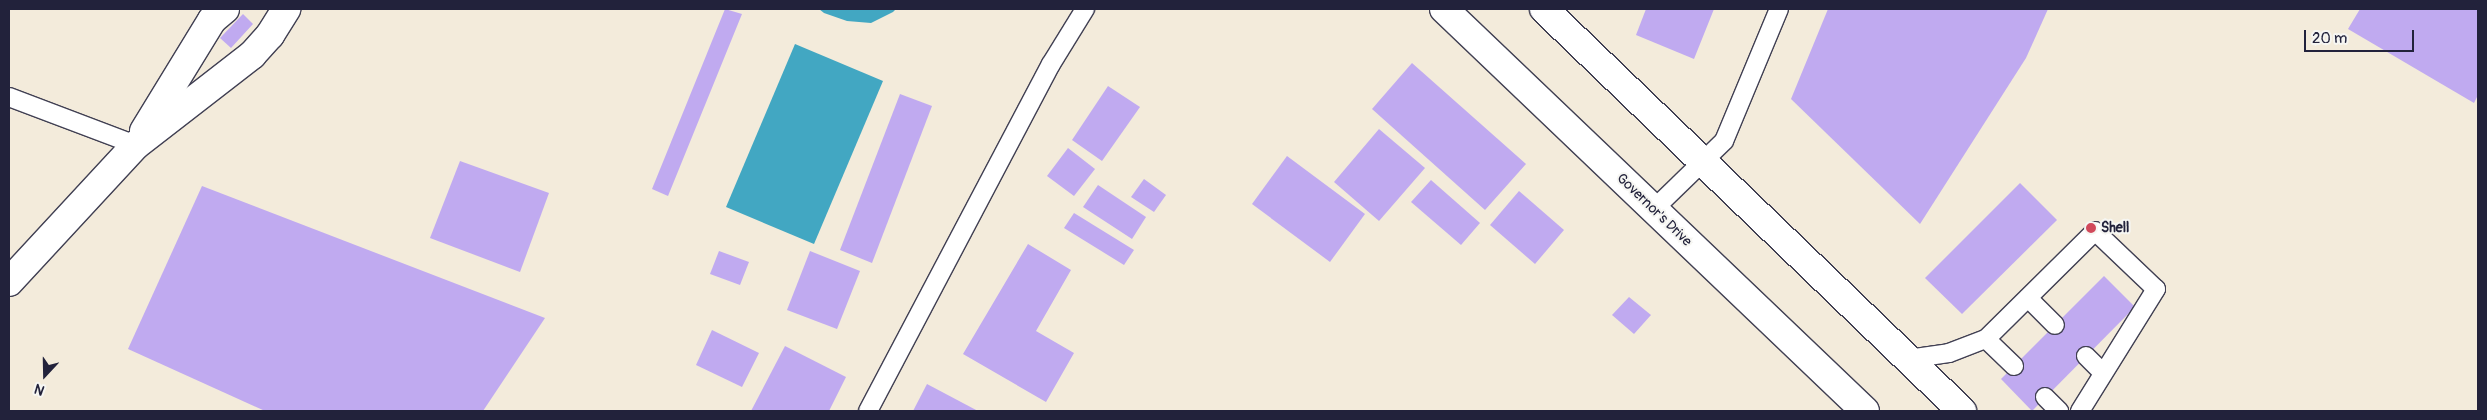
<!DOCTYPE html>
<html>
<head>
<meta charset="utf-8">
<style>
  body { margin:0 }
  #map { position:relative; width:2487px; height:420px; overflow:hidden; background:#f3ebdb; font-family:Pangolin,sans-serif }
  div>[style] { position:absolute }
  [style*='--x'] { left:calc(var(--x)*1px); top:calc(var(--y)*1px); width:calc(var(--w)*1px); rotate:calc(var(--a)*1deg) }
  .water>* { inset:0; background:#42a7c2 }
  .building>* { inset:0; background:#c0aaf0 }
  .roads { filter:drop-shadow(1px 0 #414053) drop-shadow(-1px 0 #414053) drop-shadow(0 1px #414053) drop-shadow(0 -1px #414053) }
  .lane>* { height:18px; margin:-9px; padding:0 9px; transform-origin:9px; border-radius:9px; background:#fff }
  .street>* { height:28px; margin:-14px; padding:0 14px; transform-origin:14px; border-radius:14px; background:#fff }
  .highway>* { height:28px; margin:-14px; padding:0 14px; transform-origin:14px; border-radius:14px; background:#fff }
  .dots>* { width:14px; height:14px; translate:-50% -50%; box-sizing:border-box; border:2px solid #f6f6f2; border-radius:50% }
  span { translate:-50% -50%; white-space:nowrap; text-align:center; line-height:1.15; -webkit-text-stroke:4px #f6f6f2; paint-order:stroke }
  .street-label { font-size:14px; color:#22223b }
  .poi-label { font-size:14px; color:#22223b; font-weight:700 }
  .left { translate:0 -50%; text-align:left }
  .frame { position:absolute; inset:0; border:10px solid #22223b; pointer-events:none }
  .north { position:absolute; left:20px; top:350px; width:50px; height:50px; -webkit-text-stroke:4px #f6f6f2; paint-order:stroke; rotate:201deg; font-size:14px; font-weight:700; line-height:20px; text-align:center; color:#22223b }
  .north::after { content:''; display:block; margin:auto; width:18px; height:22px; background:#22223b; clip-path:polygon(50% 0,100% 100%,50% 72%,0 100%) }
  .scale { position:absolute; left:2304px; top:30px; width:110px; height:22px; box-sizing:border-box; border:2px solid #22223b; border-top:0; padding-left:6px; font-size:15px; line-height:18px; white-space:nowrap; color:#22223b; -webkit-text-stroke:4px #f6f6f2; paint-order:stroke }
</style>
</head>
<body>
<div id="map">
  <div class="water">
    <div style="clip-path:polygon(819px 9px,896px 9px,893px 12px,871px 23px,847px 21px,824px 13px)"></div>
    <div style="clip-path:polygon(795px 44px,883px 81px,814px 244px,726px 207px)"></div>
  </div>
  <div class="building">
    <div style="clip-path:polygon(725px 9px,742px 14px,668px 196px,652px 189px)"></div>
    <div style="clip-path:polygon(1646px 9px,1714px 9px,1694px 59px,1636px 35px)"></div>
    <div style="clip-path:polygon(1828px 9px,2048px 9px,2026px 58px,1920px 224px,1791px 99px)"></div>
    <div style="clip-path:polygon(2360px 9px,2478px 9px,2478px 95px,2474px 103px,2348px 29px)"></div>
    <div style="clip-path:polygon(243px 14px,253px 24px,231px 48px,220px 38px)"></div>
    <div style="clip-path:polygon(1412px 63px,1526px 164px,1485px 210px,1372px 109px)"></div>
    <div style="clip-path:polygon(1108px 86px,1140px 107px,1102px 161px,1072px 140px)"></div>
    <div style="clip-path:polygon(900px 94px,932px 106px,872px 263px,840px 250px)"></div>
    <div style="clip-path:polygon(1379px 129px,1425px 168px,1379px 221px,1334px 182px)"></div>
    <div style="clip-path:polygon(1068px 148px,1095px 169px,1074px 196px,1047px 176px)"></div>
    <div style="clip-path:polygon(1287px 156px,1365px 214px,1330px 262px,1252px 204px)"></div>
    <div style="clip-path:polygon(460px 161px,549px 193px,520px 272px,430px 238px)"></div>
    <div style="clip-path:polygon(1144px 179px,1166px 195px,1154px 212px,1131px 197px)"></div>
    <div style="clip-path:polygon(1431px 180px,1480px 223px,1461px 245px,1411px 202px)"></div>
    <div style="clip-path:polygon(2020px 183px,2057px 220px,1962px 314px,1925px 278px)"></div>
    <div style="clip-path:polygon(1098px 185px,1146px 217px,1132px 239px,1083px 207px)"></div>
    <div style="clip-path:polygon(202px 186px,545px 318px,483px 411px,265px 411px,128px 349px)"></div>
    <div style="clip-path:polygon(1519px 191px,1564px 230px,1535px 264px,1490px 225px)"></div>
    <div style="clip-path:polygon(1074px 213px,1134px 250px,1124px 265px,1064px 228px)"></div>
    <div style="clip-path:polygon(1028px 244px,1071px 270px,1036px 331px,1074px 353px,1046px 402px,963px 354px)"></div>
    <div style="clip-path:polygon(719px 251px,749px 262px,740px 285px,710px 274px)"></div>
    <div style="clip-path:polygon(810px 251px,860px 271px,837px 329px,787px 310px)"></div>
    <div style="clip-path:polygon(2104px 276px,2135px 307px,2032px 411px,2001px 379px)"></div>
    <div style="clip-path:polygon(1629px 297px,1651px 315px,1634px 334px,1612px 315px)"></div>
    <div style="clip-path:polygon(712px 330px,759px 353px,742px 387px,696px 365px)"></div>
    <div style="clip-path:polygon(785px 346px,846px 377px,829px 411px,751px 411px)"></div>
    <div style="clip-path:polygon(927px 384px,978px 411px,913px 411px)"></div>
  </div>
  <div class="roads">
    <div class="lane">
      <div style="--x:9;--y:97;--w:136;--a:20.7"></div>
      <div style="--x:1653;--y:210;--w:99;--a:-44.2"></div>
      <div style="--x:1724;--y:141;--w:143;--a:-67.4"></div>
      <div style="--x:2028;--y:298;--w:38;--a:45"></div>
      <div style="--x:1986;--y:339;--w:39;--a:44"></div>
      <div style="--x:2086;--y:356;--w:24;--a:45"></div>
      <div style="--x:1908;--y:359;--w:41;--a:-8.3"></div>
      <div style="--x:1949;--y:353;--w:40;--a:-21"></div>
      <div style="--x:1986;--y:339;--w:153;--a:-44.7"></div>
      <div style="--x:2095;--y:231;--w:84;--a:43.6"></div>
      <div style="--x:2156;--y:289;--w:144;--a:121.9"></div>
      <div style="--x:2045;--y:397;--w:20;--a:45"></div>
      <div style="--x:868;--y:411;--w:392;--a:-62.2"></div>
      <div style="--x:1051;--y:64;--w:65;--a:-58.3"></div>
    </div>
    <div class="street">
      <div style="--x:144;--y:131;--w:130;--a:-58.5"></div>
      <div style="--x:212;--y:20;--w:17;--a:-40"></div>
      <div style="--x:9;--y:282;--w:187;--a:-47.2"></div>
      <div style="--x:136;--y:145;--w:147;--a:-37.8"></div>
      <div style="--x:252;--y:55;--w:27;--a:-48"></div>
      <div style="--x:270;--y:35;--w:31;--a:-58"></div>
    </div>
    <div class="highway">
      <div style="--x:1444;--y:9;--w:582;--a:43.68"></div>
      <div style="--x:1544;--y:9;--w:580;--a:43.88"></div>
    </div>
  </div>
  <div class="dots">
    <div style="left:2091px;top:228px;background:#d1495b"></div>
  </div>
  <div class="street-label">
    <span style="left:1654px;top:210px;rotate:44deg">Governor's Drive</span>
  </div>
  <div class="poi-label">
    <span class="left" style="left:2101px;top:228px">Shell</span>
  </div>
  <div class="frame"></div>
  <div class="north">N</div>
  <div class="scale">20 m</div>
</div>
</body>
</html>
